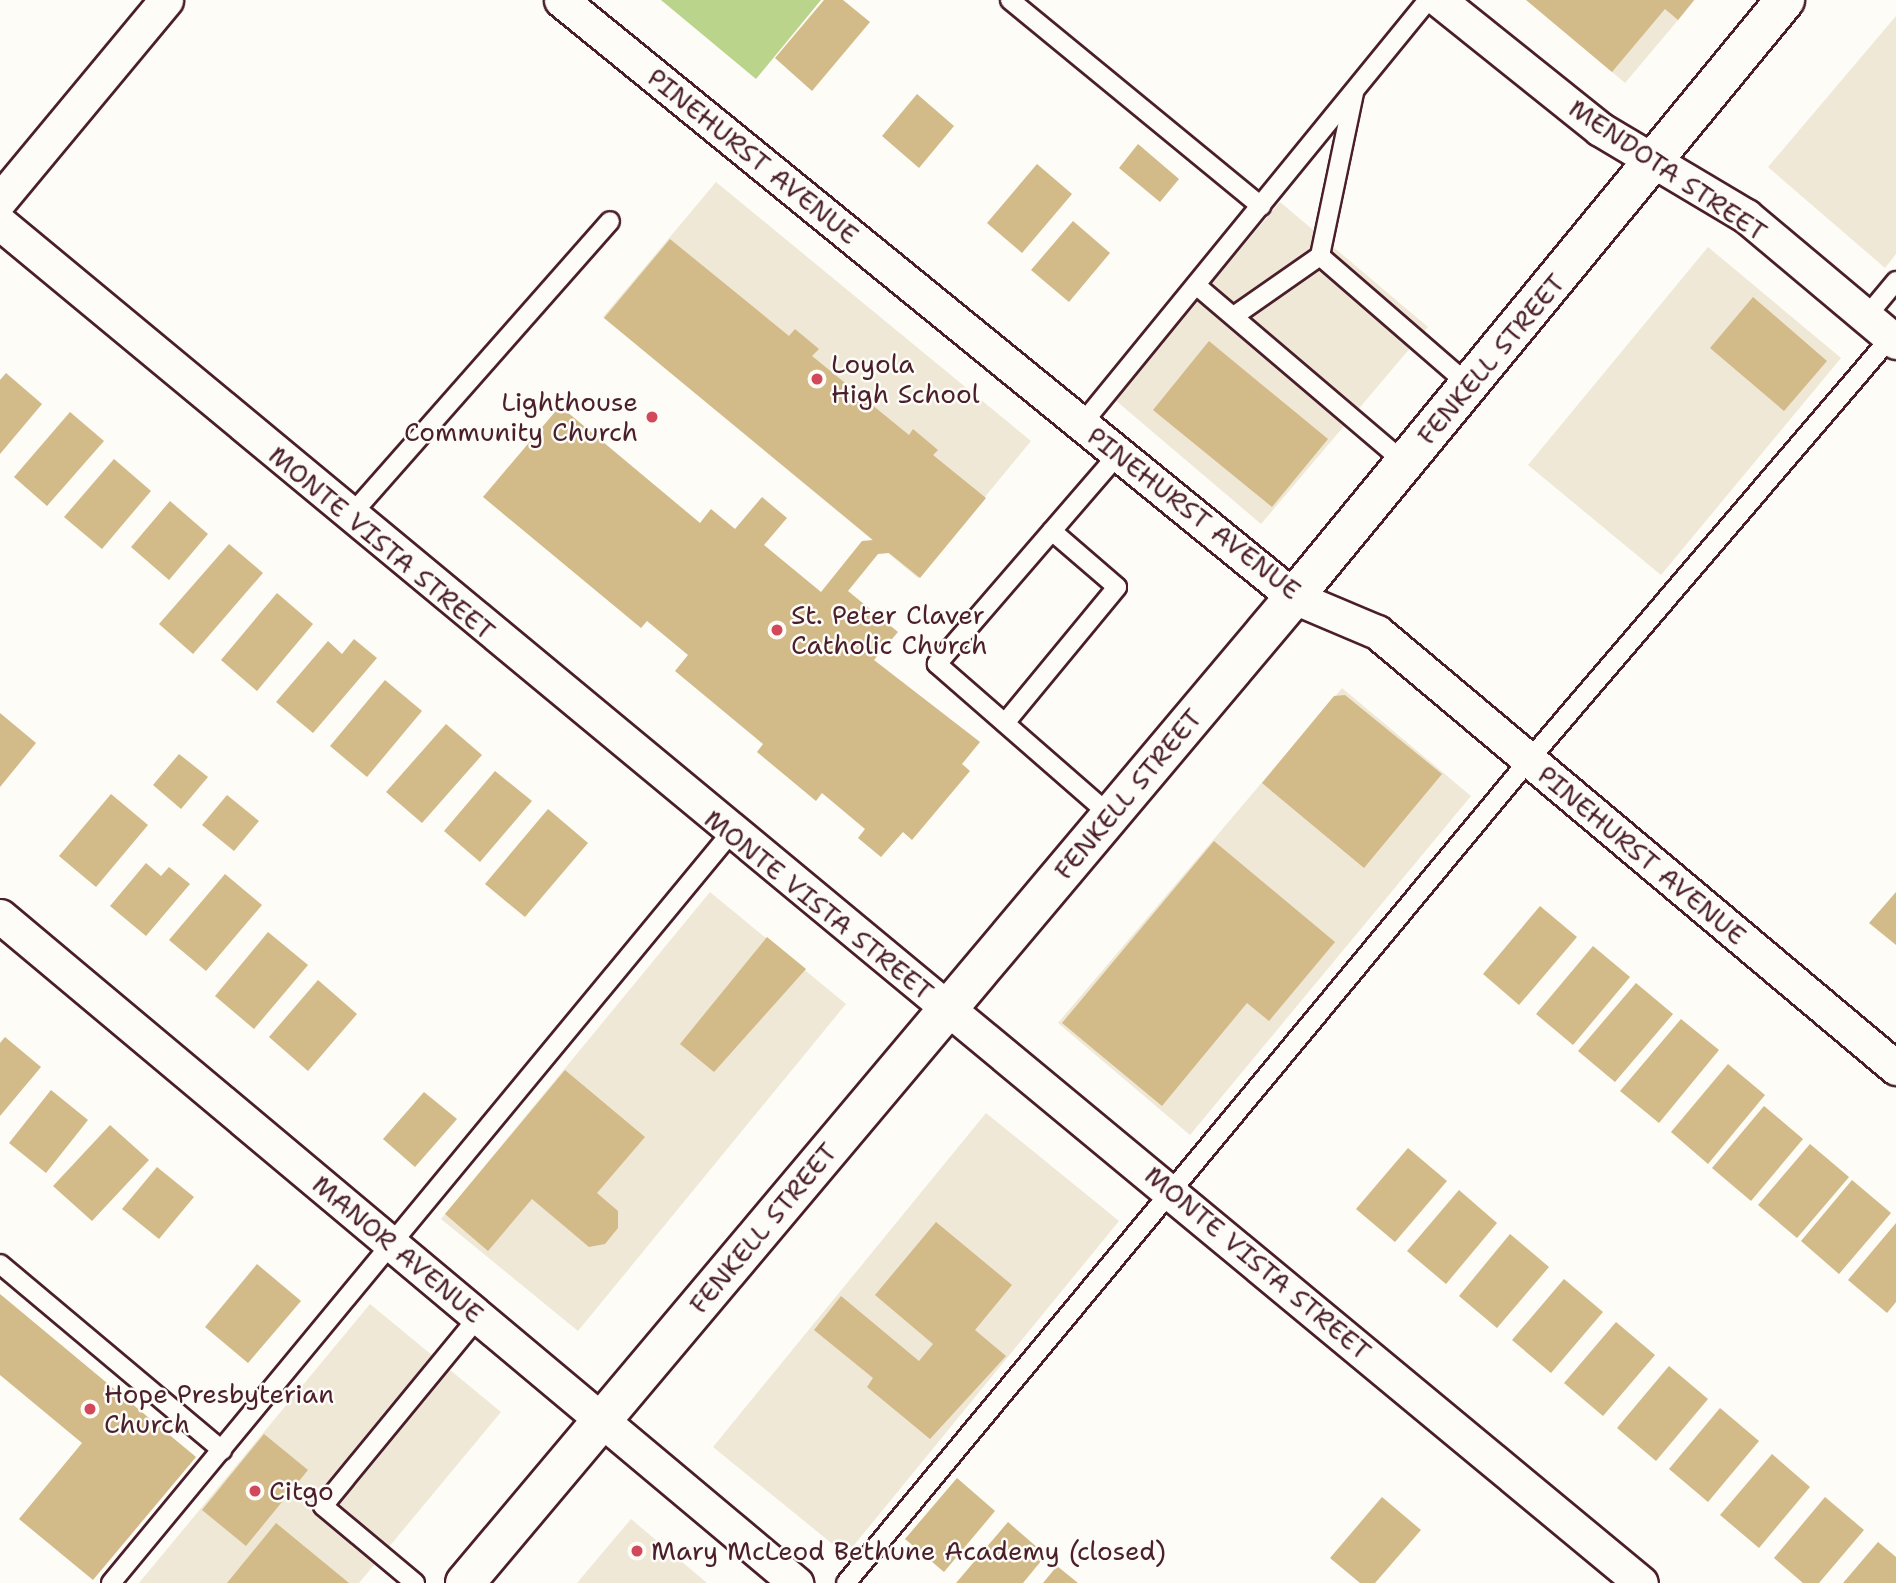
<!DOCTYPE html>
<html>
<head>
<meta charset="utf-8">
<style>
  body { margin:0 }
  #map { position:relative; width:1896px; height:1583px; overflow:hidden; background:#fdfcf7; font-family:"Shantell Sans",sans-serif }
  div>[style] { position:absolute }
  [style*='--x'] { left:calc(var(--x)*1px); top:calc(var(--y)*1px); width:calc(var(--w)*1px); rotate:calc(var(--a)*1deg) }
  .built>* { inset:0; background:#f0e8d6 }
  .green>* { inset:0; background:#bad48b }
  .building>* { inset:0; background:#d2ba89 }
  .roads { filter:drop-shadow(2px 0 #4a1f2b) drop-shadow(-2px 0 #4a1f2b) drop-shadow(0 2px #4a1f2b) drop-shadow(0 -2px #4a1f2b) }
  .service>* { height:18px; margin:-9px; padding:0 9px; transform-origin:9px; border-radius:9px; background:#fdfcf7 }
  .minor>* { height:33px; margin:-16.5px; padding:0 16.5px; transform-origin:16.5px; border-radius:16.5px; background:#fdfcf7 }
  .tertiary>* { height:38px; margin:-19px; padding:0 19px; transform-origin:19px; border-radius:19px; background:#fdfcf7 }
  .dots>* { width:19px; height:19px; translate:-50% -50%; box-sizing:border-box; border:4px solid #fdfcf7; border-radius:50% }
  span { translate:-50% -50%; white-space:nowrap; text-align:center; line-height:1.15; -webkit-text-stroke:5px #fdfcf7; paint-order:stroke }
  .street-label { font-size:26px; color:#4a1f2b }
  .poi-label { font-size:26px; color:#4a1f2b }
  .left { translate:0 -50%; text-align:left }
  .right { translate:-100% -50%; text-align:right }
</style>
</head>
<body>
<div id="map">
  <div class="built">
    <div style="clip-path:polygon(1527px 0,1695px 0,1625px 83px)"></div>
    <div style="clip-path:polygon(1896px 16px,1896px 254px,1885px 268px,1768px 167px)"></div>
    <div style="clip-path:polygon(716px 182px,1031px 441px,918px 578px,603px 317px)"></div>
    <div style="clip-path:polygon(1280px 202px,1428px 327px,1261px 524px,1114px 399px)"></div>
    <div style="clip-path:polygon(1708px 247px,1841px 358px,1661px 575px,1528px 465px)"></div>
    <div style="clip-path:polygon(1342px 688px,1471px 796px,1190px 1135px,1058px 1023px)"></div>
    <div style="clip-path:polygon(710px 892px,846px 1004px,578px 1331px,441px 1219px)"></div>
    <div style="clip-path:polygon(986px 1113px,1119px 1221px,846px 1555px,713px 1447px)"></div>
    <div style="clip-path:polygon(370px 1304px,501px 1412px,359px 1583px,139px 1583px)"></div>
    <div style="clip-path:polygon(631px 1519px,707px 1583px,577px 1583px)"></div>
  </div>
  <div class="green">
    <div style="clip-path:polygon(661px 0,821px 0,756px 79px)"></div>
  </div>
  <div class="building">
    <div style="clip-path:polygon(824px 0,843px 0,870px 22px,812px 91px,775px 58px)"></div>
    <div style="clip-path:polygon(1526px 0,1694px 0,1678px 20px,1665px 9px,1612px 72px)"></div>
    <div style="clip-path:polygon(917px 94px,954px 126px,919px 168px,882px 136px)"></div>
    <div style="clip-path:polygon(1138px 144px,1179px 179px,1160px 202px,1119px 168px)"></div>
    <div style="clip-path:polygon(1037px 164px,1072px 194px,1022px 253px,987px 223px)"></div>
    <div style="clip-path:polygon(1073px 221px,1110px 253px,1069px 302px,1031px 270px)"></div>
    <div style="clip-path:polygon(670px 239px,789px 336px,795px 329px,819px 349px,812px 356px,909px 435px,913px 429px,938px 450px,933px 455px,986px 498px,920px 578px,889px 553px,878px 554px,848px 591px,898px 632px,874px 660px,980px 742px,962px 764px,970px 771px,912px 840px,903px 832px,881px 857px,858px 838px,865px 829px,822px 793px,816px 801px,757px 752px,763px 744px,675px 671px,688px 655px,647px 621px,641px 628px,483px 497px,560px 406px,700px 523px,711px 509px,735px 529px,762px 497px,787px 518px,764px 545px,821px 592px,862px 541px,873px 540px,604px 318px)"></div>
    <div style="clip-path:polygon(1753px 297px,1827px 361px,1784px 411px,1710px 348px)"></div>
    <div style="clip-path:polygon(1209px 341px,1328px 439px,1272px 507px,1153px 410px)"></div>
    <div style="clip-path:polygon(6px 373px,42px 404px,0 454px,0 380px)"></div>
    <div style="clip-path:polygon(70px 412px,104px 441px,47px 506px,14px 477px)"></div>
    <div style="clip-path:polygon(114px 459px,151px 491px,102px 549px,64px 517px)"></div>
    <div style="clip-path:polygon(170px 501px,208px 534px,169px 580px,131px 547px)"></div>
    <div style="clip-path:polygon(229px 544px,263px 573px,193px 654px,159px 624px)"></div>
    <div style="clip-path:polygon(277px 593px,313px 624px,257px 691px,221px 660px)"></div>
    <div style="clip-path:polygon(354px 639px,377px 658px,313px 733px,276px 702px,328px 641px,342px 654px)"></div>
    <div style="clip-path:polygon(385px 680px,422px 711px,367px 777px,330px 746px)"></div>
    <div style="clip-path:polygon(1345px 695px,1442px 774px,1364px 868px,1262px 783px,1334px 696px)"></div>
    <div style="clip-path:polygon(0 713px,36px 743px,0 787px)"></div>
    <div style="clip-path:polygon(446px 724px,482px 755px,422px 823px,386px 792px)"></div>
    <div style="clip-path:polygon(179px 754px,208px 777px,181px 809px,153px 785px)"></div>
    <div style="clip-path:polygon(495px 771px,532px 801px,480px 862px,444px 831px)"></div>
    <div style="clip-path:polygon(111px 794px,148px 825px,96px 887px,59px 856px)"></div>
    <div style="clip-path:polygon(227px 795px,259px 821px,234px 851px,202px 825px)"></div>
    <div style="clip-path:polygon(548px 809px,588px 843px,525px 917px,485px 884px)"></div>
    <div style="clip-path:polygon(1214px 841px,1335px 942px,1269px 1021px,1247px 1003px,1162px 1106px,1062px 1023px)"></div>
    <div style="clip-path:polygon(146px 863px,161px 876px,169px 867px,190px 884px,146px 936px,110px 906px)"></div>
    <div style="clip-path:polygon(225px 874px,262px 905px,206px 971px,169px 940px)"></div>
    <div style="clip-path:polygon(1896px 892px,1896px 945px,1869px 923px)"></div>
    <div style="clip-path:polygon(1540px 906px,1577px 937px,1519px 1005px,1483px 974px)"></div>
    <div style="clip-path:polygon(268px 932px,308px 965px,254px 1029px,215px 996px)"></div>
    <div style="clip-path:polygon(767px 937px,806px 969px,714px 1072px,680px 1044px)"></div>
    <div style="clip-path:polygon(1593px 946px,1630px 977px,1573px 1045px,1536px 1014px)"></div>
    <div style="clip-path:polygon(318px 980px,357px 1014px,308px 1071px,269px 1037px)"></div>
    <div style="clip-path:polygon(1636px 983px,1673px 1014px,1615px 1082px,1578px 1051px)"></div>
    <div style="clip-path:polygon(1681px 1019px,1719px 1050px,1659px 1123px,1620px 1091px)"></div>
    <div style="clip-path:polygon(5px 1037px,41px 1067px,0 1116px,0 1043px)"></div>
    <div style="clip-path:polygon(1728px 1064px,1765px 1095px,1708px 1164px,1671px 1132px)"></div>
    <div style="clip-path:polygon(565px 1070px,645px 1137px,597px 1193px,618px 1211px,618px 1228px,605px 1244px,589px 1247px,532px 1199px,488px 1251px,445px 1214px)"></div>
    <div style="clip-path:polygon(51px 1090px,88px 1120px,46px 1173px,9px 1143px)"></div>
    <div style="clip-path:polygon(424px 1092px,457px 1119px,415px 1167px,383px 1139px)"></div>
    <div style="clip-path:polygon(1764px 1106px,1803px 1139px,1751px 1201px,1712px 1168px)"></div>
    <div style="clip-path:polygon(110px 1125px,149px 1160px,92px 1221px,53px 1186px)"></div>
    <div style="clip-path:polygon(1810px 1144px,1849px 1177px,1797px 1238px,1758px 1205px)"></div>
    <div style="clip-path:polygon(1408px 1148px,1447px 1181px,1395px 1242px,1356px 1209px)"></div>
    <div style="clip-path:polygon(157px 1167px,194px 1197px,159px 1239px,122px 1209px)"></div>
    <div style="clip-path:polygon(1852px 1180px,1891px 1213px,1839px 1274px,1801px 1241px)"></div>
    <div style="clip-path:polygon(1459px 1190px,1497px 1223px,1446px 1284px,1407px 1251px)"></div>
    <div style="clip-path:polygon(936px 1222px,1012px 1285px,975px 1330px,1006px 1356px,930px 1439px,867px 1387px,873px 1378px,814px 1330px,841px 1296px,919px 1361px,933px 1344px,875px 1295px)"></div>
    <div style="clip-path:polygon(1896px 1223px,1896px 1302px,1887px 1313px,1848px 1280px)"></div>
    <div style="clip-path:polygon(1510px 1234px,1549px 1267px,1497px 1328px,1459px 1296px)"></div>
    <div style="clip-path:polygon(257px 1264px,301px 1301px,248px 1363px,205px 1327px)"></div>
    <div style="clip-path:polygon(1564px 1279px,1603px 1312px,1551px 1373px,1512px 1340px)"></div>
    <div style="clip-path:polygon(0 1294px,196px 1457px,93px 1580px,19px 1519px,82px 1443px,0 1375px)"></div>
    <div style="clip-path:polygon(1616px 1322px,1655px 1355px,1603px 1416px,1564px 1383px)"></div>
    <div style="clip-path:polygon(1669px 1366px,1708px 1399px,1656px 1461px,1617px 1428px)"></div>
    <div style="clip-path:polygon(1720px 1408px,1759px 1441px,1708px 1502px,1669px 1469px)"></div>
    <div style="clip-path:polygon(264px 1434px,308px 1470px,246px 1546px,202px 1510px)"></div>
    <div style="clip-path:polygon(1772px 1454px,1810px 1487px,1759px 1548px,1720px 1515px)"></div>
    <div style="clip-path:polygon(957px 1478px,995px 1511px,944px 1572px,905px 1539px)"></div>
    <div style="clip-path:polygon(1382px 1497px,1421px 1530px,1375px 1583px,1360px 1583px,1330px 1558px)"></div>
    <div style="clip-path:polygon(1825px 1497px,1864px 1530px,1819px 1583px,1803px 1583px,1774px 1558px)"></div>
    <div style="clip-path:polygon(1008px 1522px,1046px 1555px,1023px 1583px,956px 1583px)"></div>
    <div style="clip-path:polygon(276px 1523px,349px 1583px,227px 1583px)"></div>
    <div style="clip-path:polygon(1878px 1542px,1896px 1557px,1896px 1583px,1843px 1583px)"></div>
    <div style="clip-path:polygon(1057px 1566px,1078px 1583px,1043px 1583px)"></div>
  </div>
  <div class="roads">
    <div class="service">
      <div style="--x:1010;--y:0;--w:325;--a:39.4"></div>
      <div style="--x:1354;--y:93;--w:167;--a:101.8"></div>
      <div style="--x:1320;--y:256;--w:197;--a:40.9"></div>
      <div style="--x:1196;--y:285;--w:275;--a:40.4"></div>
      <div style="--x:1234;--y:316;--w:105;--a:-34.9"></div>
      <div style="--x:1866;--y:317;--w:47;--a:-50.2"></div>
      <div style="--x:1082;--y:424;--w:547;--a:-50.78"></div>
      <div style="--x:350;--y:516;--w:393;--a:-48.6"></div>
      <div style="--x:1005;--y:723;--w:176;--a:-50.5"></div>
      <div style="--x:1117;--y:587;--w:86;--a:-139.3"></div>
      <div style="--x:1110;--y:815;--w:230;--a:-138.9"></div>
      <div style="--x:937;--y:664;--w:277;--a:-49.2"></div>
      <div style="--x:0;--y:1264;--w:290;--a:40"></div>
      <div style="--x:111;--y:1583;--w:972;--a:-50.43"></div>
      <div style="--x:415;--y:1583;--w:120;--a:-140.1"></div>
      <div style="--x:323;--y:1506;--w:246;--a:-50.6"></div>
      <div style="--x:846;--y:1583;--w:1069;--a:-50.31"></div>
      <div style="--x:1529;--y:760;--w:557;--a:-49.44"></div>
    </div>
    <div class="minor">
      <div style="--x:561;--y:0;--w:945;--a:39.16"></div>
      <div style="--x:1294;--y:597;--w:90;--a:22.9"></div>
      <div style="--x:1377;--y:632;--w:678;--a:40.03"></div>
      <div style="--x:1439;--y:0;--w:206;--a:38.7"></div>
      <div style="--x:1600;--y:129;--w:170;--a:30.8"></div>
      <div style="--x:1746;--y:216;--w:196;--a:40"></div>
      <div style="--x:0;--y:200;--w:260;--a:-50.3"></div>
      <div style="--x:0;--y:223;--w:2131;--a:39.65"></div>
      <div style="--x:0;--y:916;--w:1039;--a:39.96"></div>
    </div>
    <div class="tertiary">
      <div style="--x:465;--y:1583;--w:1288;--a:-49.94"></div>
      <div style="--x:1294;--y:597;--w:773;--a:-50.56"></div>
    </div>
  </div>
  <div class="dots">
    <div style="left:817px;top:379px;background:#d1495b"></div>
    <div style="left:652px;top:417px;background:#d1495b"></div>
    <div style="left:777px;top:630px;background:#d1495b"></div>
    <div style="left:90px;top:1409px;background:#d1495b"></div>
    <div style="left:255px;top:1491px;background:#d1495b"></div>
    <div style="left:637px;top:1551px;background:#d1495b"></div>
  </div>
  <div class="street-label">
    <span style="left:753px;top:156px;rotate:39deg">PINEHURST AVENUE</span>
    <span style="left:1668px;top:170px;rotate:34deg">MENDOTA STREET</span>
    <span style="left:1491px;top:359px;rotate:-50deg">FENKELL STREET</span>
    <span style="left:1194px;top:513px;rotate:38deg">PINEHURST AVENUE</span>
    <span style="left:382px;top:543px;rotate:40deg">MONTE VISTA STREET</span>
    <span style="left:1128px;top:794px;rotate:-50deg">FENKELL STREET</span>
    <span style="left:1642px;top:855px;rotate:40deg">PINEHURST AVENUE</span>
    <span style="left:819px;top:905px;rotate:39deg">MONTE VISTA STREET</span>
    <span style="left:763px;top:1228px;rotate:-50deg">FENKELL STREET</span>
    <span style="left:398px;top:1249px;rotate:40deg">MANOR AVENUE</span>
    <span style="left:1258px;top:1263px;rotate:40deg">MONTE VISTA STREET</span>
  </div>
  <div class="poi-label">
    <span class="left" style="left:831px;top:379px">Loyola<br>High School</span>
    <span class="right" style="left:638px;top:417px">Lighthouse<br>Community Church</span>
    <span class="left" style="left:791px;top:630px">St. Peter Claver<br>Catholic Church</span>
    <span class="left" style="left:104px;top:1409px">Hope Presbyterian<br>Church</span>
    <span class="left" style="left:269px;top:1491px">Citgo</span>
    <span class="left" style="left:651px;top:1551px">Mary McLeod Bethune Academy (closed)</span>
  </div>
</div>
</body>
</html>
